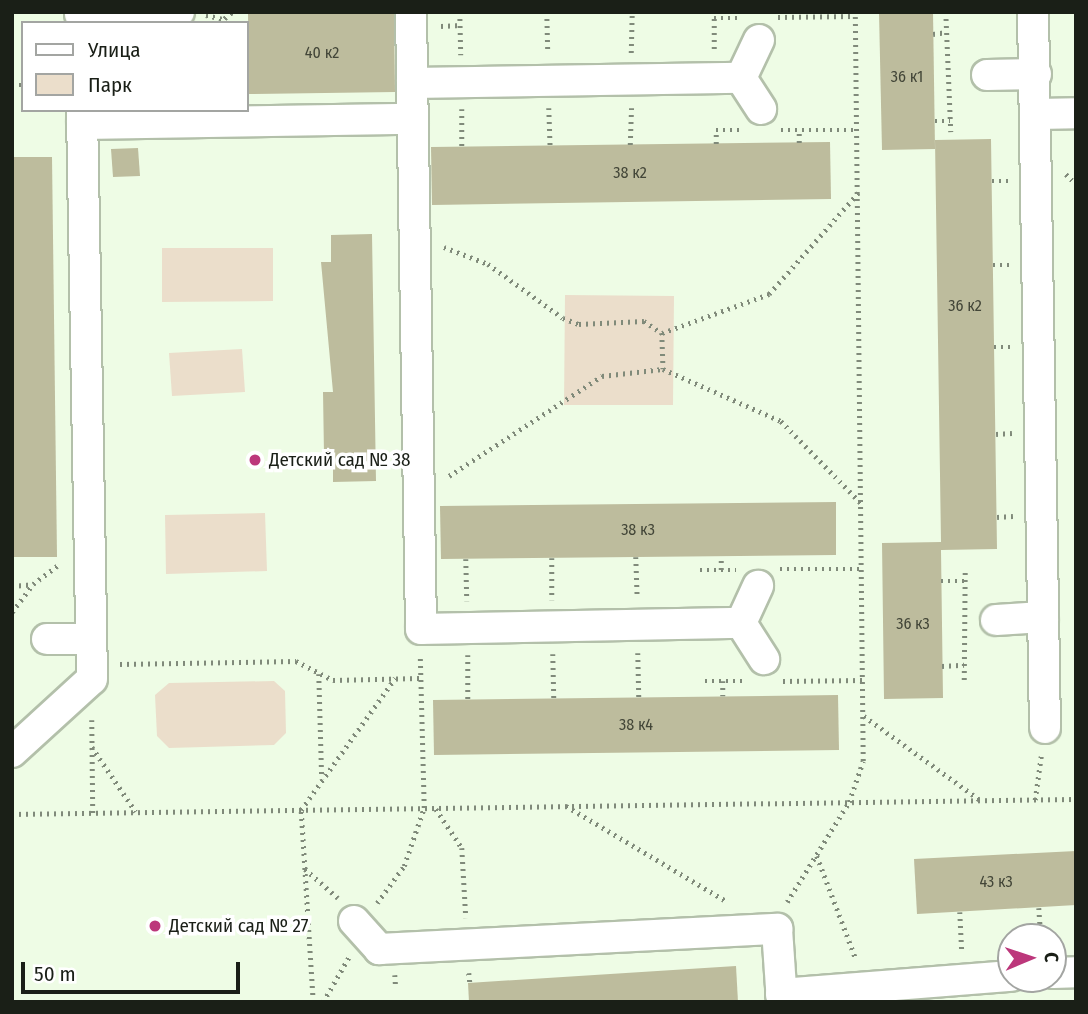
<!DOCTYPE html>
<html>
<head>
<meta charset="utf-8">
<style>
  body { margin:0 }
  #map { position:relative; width:1088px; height:1014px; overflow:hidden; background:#eefce5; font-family:"Fira Sans Condensed",sans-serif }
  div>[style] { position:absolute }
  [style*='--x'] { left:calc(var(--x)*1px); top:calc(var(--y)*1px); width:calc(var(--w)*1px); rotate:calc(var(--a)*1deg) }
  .green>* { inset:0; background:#ebdecb }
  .building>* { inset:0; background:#bdbc9d }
  .path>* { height:4.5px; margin-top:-2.25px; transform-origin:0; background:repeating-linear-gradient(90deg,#808a7a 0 2px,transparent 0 7px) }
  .roads { filter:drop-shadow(2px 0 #b3c0aa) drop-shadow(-2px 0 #b3c0aa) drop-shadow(0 2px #b3c0aa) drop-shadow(0 -2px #b3c0aa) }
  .minor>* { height:30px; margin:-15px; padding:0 15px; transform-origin:15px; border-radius:15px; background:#fff }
  .dots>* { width:19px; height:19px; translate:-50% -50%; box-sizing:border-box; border:4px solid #fff; border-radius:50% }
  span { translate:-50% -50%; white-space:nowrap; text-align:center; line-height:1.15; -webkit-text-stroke:7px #fff; paint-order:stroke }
  .number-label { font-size:16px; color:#434638 }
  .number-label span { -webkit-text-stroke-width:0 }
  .poi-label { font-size:19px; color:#1a1f17 }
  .left { translate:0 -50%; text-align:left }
  .frame { position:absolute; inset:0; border:14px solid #1a1f17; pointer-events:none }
  .legend { position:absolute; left:21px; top:21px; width:228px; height:91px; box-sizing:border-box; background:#fff; border:2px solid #a3a5a2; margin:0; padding:9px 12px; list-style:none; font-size:21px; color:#1a1f17 }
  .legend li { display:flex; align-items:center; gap:14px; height:35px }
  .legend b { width:35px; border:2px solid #a3a5a2 }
  .north { position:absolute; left:997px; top:923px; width:70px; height:70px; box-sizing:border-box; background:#fff; border:2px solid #a3a5a2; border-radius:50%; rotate:88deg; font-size:19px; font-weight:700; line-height:28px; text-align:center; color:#1a1f17 }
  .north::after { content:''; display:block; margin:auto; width:24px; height:32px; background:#bc377b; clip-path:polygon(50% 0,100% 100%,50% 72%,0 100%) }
  .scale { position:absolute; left:21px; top:962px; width:219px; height:32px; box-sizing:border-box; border:4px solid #1a1f17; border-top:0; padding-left:9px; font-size:21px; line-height:24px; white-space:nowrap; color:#1a1f17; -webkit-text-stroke:5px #fff; paint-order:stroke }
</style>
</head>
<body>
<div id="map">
  <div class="green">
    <div style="clip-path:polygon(162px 248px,273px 248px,273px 301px,162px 302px)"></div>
    <div style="clip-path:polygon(565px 295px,674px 296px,673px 405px,564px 405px)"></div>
    <div style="clip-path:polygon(242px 349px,245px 392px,172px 396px,169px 353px)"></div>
    <div style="clip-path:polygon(265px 513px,267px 571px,166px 574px,165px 515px)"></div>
    <div style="clip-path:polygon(274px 681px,285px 691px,286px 733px,274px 745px,169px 748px,157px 736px,155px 695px,169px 683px)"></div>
  </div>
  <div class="building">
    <div style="clip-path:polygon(304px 12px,394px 12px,395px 92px,249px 94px,248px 13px)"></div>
    <div style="clip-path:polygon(879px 12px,933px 12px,935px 149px,882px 150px)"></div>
    <div style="clip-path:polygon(991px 139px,997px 549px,941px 550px,943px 698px,884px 699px,882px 543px,941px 542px,935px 140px)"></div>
    <div style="clip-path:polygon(830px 142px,831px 199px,432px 205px,431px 147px)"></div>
    <div style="clip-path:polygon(138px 148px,140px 176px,113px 177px,111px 149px)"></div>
    <div style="clip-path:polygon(12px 157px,52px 157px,57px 557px,12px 557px)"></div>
    <div style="clip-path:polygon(372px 234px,376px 481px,333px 482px,333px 455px,324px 455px,323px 392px,333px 392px,321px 262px,331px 262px,331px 235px)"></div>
    <div style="clip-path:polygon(836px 502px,836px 555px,441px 559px,440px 506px)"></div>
    <div style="clip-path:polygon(838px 695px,839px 750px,434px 755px,433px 700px)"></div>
    <div style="clip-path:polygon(1076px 851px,1076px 905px,917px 914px,914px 859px)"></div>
    <div style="clip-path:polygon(736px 966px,738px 1002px,469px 1002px,468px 983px)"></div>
  </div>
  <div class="path">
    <div style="--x:460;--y:12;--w:43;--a:88.7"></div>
    <div style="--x:547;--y:12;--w:41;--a:88.6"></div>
    <div style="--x:946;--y:12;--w:120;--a:87.6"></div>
    <div style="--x:206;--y:15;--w:17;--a:13"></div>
    <div style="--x:778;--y:17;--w:77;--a:-0.7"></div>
    <div style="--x:714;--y:18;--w:27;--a:0"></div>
    <div style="--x:219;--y:23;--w:17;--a:-40"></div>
    <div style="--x:441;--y:26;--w:20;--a:-3"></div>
    <div style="--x:933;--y:34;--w:14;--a:-8"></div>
    <div style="--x:714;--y:49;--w:37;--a:-90"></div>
    <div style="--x:631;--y:53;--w:41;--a:-88.6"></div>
    <div style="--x:12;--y:85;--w:11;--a:0"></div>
    <div style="--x:549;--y:108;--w:38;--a:88"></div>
    <div style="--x:462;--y:109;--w:38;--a:90"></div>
    <div style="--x:935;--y:121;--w:15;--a:0"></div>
    <div style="--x:781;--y:130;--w:76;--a:0"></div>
    <div style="--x:799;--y:143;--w:13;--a:-90"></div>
    <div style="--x:716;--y:144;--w:14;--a:-90"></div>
    <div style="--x:716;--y:130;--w:24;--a:0"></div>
    <div style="--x:630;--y:145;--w:37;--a:-88"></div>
    <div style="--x:1066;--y:174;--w:14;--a:45"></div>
    <div style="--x:992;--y:181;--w:16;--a:0"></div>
    <div style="--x:444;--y:247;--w:47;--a:21.1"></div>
    <div style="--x:488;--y:264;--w:92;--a:35.8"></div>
    <div style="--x:563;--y:318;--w:17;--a:21"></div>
    <div style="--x:579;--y:324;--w:65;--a:-2.6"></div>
    <div style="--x:644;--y:321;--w:22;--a:34"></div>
    <div style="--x:662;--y:333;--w:114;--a:-20"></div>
    <div style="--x:769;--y:294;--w:135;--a:-48.6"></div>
    <div style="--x:993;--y:265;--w:17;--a:0"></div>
    <div style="--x:662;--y:333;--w:36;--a:88"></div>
    <div style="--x:994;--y:347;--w:17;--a:0"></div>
    <div style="--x:996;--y:434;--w:16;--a:-4"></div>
    <div style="--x:449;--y:476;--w:183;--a:-33.2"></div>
    <div style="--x:602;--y:376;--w:61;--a:-6.5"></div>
    <div style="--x:663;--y:369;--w:129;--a:23.8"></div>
    <div style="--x:781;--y:421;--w:115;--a:45.7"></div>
    <div style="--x:997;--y:517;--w:16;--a:-4"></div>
    <div style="--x:636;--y:557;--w:38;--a:88"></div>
    <div style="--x:552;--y:558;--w:42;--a:90"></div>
    <div style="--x:466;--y:559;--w:42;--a:88.6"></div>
    <div style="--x:780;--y:569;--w:83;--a:0"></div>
    <div style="--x:700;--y:570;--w:36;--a:0"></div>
    <div style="--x:721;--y:570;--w:14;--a:-90"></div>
    <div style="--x:941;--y:581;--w:24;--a:0"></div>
    <div style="--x:12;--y:586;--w:21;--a:-5"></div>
    <div style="--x:33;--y:584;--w:34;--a:-37"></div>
    <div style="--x:12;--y:612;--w:34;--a:-53"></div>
    <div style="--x:638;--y:653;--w:45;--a:88.7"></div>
    <div style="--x:553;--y:654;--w:45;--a:88.7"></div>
    <div style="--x:468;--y:655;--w:45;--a:90"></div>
    <div style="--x:120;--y:664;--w:176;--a:-1"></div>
    <div style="--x:296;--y:661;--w:42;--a:27.2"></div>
    <div style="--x:333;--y:680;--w:87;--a:-1.3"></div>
    <div style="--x:942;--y:666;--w:22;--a:-3"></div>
    <div style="--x:319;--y:674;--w:105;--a:88.4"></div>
    <div style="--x:964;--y:680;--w:112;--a:-89.5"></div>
    <div style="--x:705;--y:681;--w:41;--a:0"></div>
    <div style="--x:723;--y:681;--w:15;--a:90"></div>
    <div style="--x:783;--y:681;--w:80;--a:-0.7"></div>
    <div style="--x:864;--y:716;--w:143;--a:35.9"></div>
    <div style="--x:92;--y:720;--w:93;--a:89.4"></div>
    <div style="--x:92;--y:747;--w:78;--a:55.9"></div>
    <div style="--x:1035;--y:800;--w:44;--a:-82.2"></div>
    <div style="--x:566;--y:806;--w:188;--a:30.7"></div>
    <div style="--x:436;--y:809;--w:47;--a:56.3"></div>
    <div style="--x:462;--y:848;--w:70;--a:86.7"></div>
    <div style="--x:12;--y:814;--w:1064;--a:-0.81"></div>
    <div style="--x:817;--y:856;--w:110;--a:69.3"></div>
    <div style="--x:305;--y:869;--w:44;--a:41.3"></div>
    <div style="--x:787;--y:902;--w:118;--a:-58.2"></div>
    <div style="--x:849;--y:802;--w:43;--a:-71.1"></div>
    <div style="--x:863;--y:761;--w:749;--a:-90.61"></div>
    <div style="--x:377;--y:903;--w:46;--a:-53.9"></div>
    <div style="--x:404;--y:866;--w:61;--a:-71"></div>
    <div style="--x:424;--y:808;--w:150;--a:-91.5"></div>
    <div style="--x:1039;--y:908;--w:29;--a:86"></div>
    <div style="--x:960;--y:912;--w:41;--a:87.2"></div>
    <div style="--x:469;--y:973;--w:10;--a:84"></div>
    <div style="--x:395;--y:975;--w:13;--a:86"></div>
    <div style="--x:313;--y:1002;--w:192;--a:-93.6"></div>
    <div style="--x:301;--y:810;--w:162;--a:-54.5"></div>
    <div style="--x:323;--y:1002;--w:52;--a:-60"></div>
  </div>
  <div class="roads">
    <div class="minor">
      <div style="--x:411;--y:12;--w:617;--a:89.07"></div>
      <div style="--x:421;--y:629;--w:320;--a:-1.1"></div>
      <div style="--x:1033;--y:12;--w:716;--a:89.04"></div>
      <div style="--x:80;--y:14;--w:99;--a:-1.2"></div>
      <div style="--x:987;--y:75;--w:49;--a:-1.2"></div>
      <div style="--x:741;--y:78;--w:42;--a:-64.7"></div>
      <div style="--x:741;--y:78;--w:37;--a:57"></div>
      <div style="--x:412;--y:83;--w:329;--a:-0.9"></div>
      <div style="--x:1037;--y:114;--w:39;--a:-1"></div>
      <div style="--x:82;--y:124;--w:331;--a:-0.9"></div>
      <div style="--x:996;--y:620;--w:47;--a:-3.7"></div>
      <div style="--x:741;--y:623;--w:43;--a:57.4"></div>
      <div style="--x:741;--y:623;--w:41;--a:-65.3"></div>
      <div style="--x:47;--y:639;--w:44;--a:0"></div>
      <div style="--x:12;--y:752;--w:108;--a:-42.4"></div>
      <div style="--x:92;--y:679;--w:569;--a:-91.01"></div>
      <div style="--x:354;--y:921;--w:38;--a:48"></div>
      <div style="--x:379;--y:949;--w:399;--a:-2.9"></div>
      <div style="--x:777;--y:929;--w:73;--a:86.1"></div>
      <div style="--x:1053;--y:973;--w:23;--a:-2"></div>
      <div style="--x:781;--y:994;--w:231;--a:-4.5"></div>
    </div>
  </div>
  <div class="dots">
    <div style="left:255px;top:460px;background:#bc377b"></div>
    <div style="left:155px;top:926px;background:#bc377b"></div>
  </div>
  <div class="number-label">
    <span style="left:322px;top:53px">40 к2</span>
    <span style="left:907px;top:77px">36 к1</span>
    <span style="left:630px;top:173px">38 к2</span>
    <span style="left:965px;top:306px">36 к2</span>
    <span style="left:638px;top:530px">38 к3</span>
    <span style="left:913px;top:624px">36 к3</span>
    <span style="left:636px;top:725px">38 к4</span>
    <span style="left:996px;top:882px">43 к3</span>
  </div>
  <div class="poi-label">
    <span class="left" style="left:269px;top:460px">Детский сад № 38</span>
    <span class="left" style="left:169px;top:926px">Детский сад № 27</span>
  </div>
  <div class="frame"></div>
  <ul class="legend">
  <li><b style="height:9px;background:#fff"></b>Улица</li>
  <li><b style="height:19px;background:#ebdecb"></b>Парк</li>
  </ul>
  <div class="north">С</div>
  <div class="scale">50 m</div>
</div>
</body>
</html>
